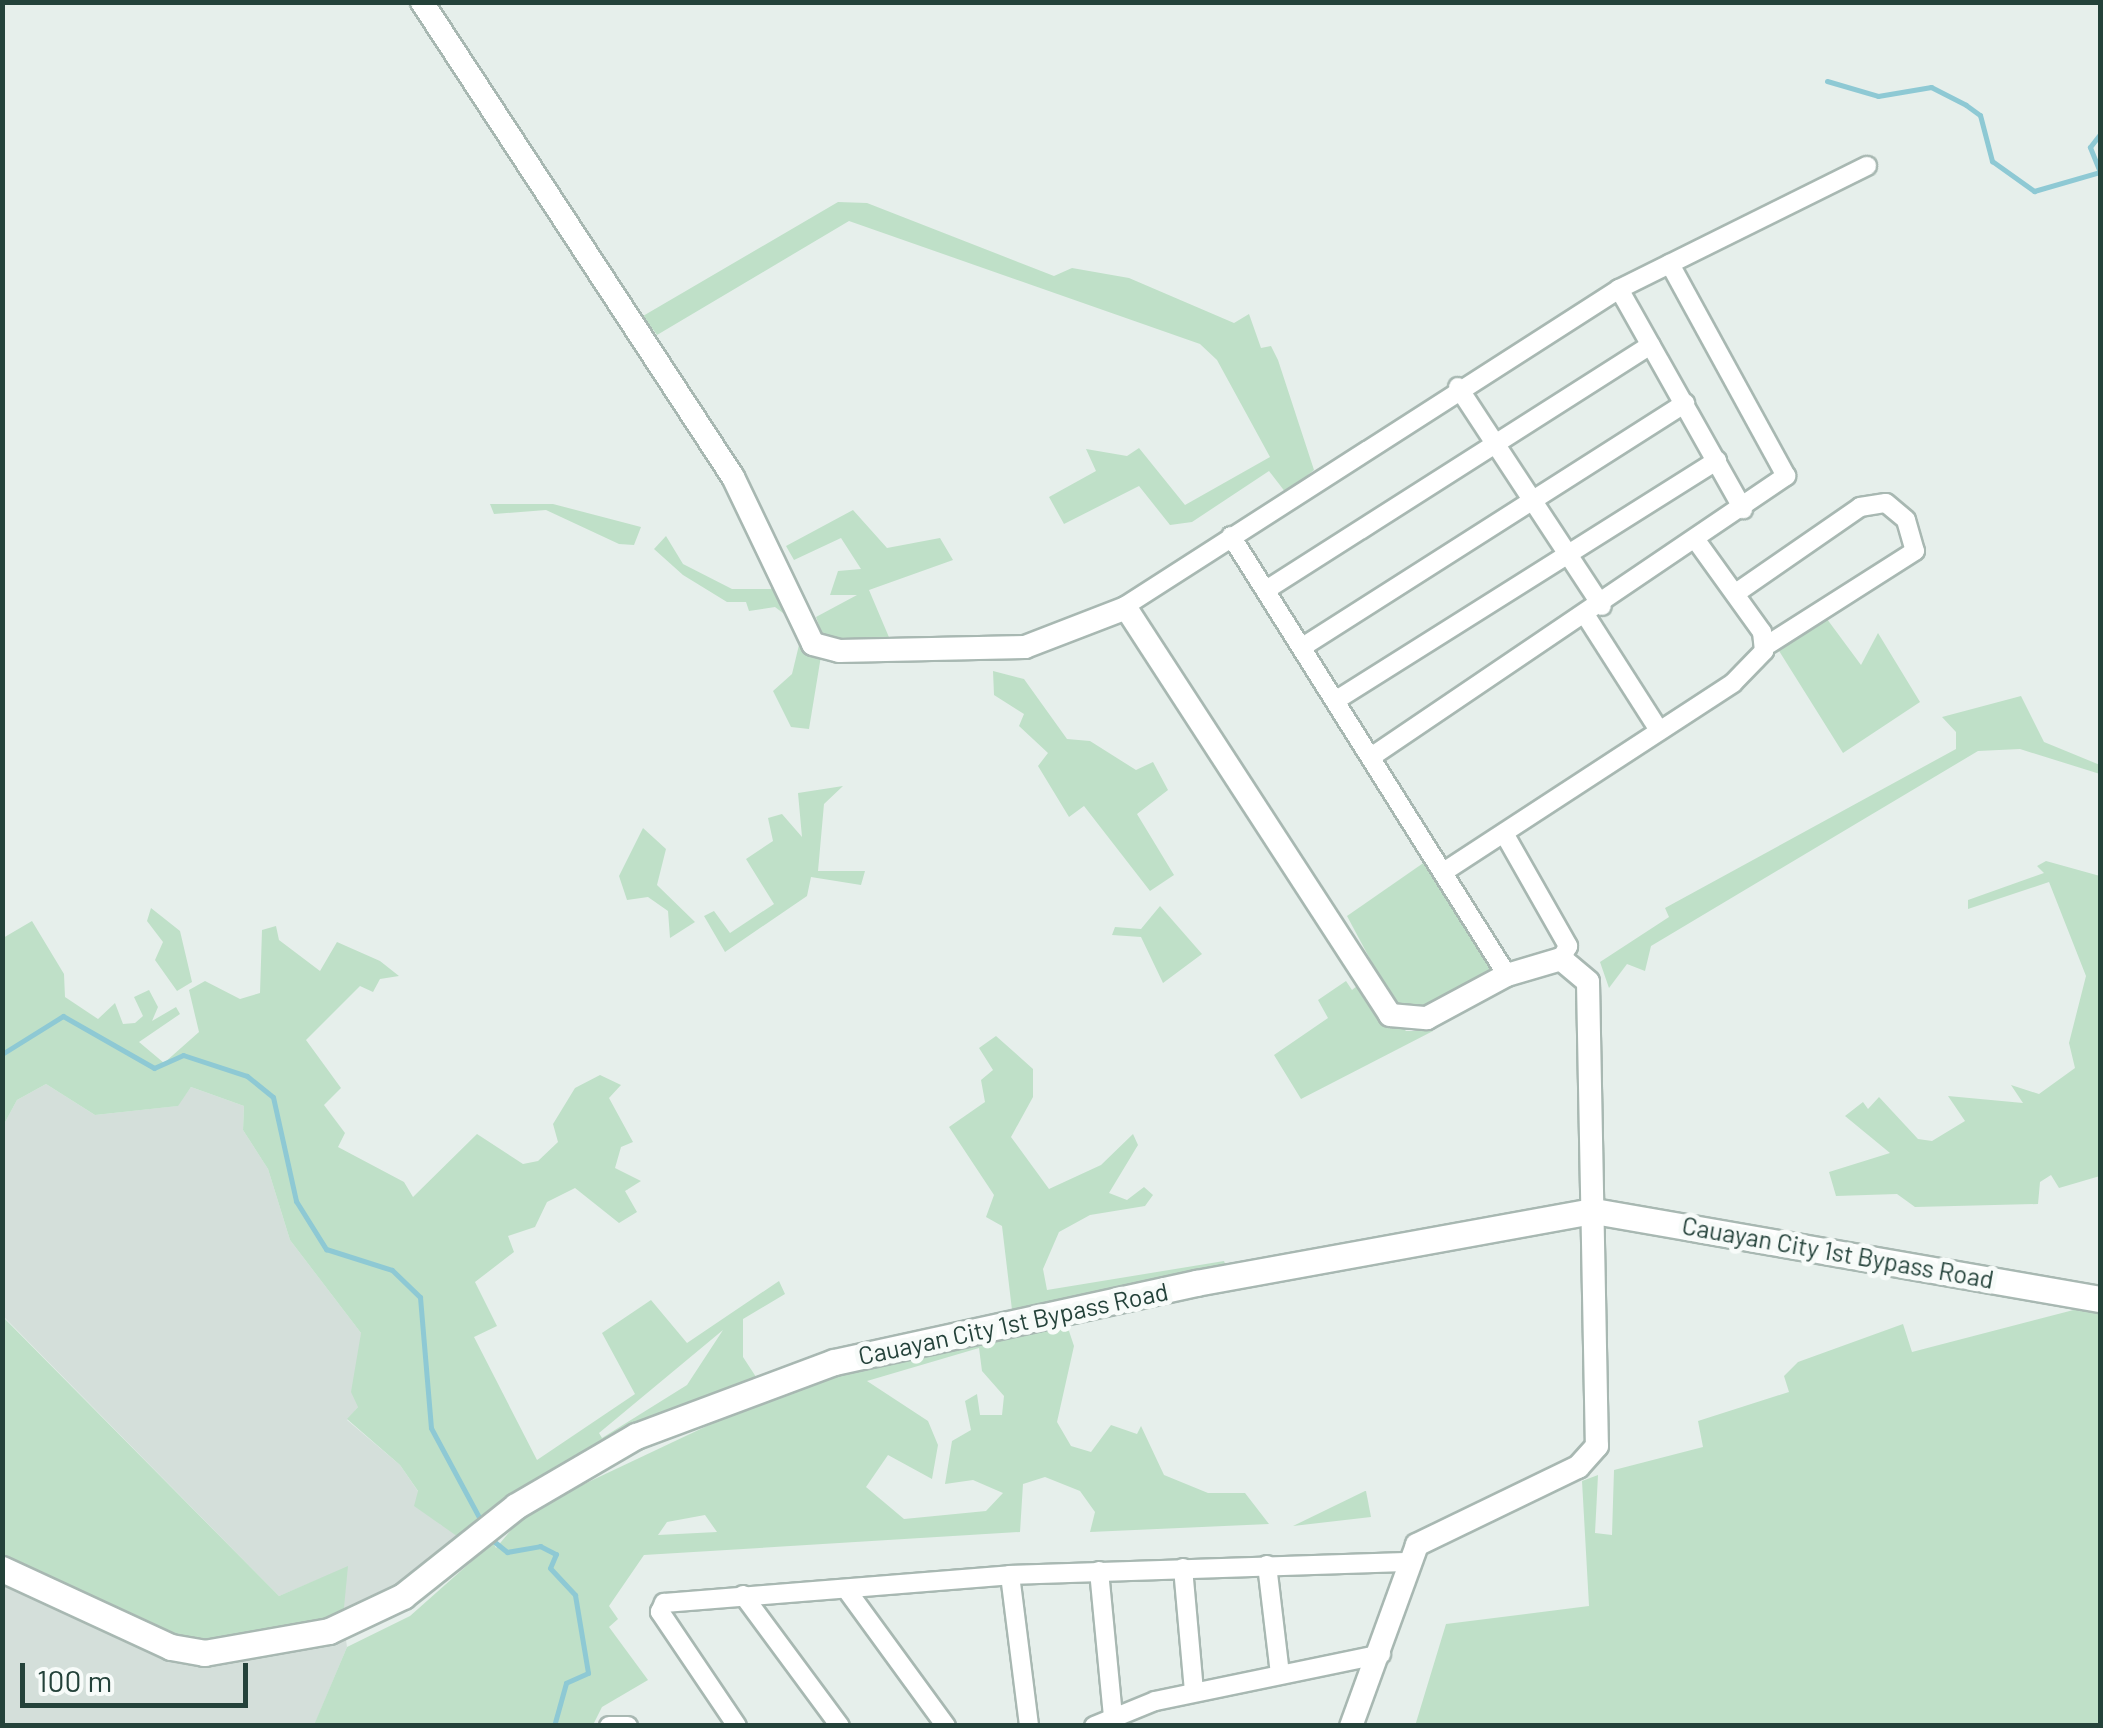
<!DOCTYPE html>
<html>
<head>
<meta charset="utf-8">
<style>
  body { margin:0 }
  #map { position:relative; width:2103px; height:1728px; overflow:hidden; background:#e6efeb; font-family:Barlow,sans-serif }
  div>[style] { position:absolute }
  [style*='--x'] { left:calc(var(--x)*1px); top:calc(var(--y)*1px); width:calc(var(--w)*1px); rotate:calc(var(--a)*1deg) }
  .built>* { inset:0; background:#d4dfda }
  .green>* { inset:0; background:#bfe0c8 }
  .stream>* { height:5px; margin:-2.5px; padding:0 2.5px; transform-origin:2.5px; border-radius:2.5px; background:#8ec9d4 }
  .roads { filter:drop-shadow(2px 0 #a8b8b2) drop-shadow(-2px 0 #a8b8b2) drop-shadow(0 2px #a8b8b2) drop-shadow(0 -2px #a8b8b2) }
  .minor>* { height:18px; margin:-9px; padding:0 9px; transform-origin:9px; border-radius:9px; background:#fff }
  .tertiary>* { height:22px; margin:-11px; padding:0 11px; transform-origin:11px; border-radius:11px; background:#fff }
  .secondary>* { height:25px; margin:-12.5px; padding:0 12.5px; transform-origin:12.5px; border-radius:12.5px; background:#fff }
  span { translate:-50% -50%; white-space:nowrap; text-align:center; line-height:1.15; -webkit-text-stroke:10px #f7fbf9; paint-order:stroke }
  .street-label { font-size:25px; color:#24423a }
  .frame { position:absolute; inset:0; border:5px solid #24423a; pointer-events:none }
  .scale { position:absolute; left:20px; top:1663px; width:228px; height:45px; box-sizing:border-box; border:5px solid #24423a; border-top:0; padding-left:12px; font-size:30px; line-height:35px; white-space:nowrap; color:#24423a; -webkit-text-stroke:8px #f7fbf9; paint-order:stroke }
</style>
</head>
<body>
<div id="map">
  <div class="built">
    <div style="clip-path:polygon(46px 1084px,95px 1115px,177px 1106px,191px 1087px,244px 1106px,243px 1130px,268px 1169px,290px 1240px,361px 1333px,358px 1407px,347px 1420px,400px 1465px,441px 1525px,466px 1534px,403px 1590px,343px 1618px,347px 1647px,314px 1726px,3px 1725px,2px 1557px,142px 1628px,213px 1643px,348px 1567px,279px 1596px,3px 1316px,3px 1126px,17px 1100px)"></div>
  </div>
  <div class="green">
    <div style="clip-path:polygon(838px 202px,867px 203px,1054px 276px,1072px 268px,1129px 278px,1234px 323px,1249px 314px,1261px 348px,1271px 346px,1278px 360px,1314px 470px,1286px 493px,1269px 471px,1192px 522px,1170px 525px,1139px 486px,1064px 524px,1049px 497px,1096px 471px,1086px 449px,1127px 456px,1139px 448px,1185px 505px,1270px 457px,1217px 360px,1200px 344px,849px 221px,657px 335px,643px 316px)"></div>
    <div style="clip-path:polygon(490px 504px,553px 504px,641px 527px,634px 545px,619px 544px,546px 510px,494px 514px)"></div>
    <div style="clip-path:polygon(853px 510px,887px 548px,940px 538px,953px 560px,869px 590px,891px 642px,825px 642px,816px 617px,857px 595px,830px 595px,838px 571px,861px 569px,841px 538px,794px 560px,786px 546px)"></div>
    <div style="clip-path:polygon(666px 536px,683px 564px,732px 589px,771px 589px,773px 556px,821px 656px,809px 729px,791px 727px,773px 691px,792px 674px,799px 645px,791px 619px,775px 607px,749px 611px,746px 602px,727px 602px,683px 575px,654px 549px)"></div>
    <div style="clip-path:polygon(1824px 615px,1861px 665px,1878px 633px,1920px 702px,1843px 753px,1776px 646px)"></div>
    <div style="clip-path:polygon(993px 671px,1024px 679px,1067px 739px,1090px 741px,1136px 770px,1153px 762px,1168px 790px,1137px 814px,1174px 875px,1150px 891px,1084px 806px,1069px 817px,1038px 766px,1048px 753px,1019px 726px,1024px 714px,994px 695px)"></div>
    <div style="clip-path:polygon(2021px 696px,2044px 742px,2100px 765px,2100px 774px,2020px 749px,1978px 751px,1651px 946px,1645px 971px,1627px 964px,1609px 988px,1600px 962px,1669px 917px,1665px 908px,1956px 749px,1956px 732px,1942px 717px)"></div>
    <div style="clip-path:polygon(843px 786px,824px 804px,818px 871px,865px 871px,861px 885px,811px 877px,807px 896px,725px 952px,704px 916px,714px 911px,730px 933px,774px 904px,746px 859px,773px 841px,768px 818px,782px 814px,802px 837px,798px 793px)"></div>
    <div style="clip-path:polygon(643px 828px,666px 849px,657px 885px,695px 922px,670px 938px,668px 911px,648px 897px,627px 900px,619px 876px)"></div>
    <div style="clip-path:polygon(1432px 857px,1504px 973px,1432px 1018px,1394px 1004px,1347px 916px)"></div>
    <div style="clip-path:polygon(2046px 861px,2100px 876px,2100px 1176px,2059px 1188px,2051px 1175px,2040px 1182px,2038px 1204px,1915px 1207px,1897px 1194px,1836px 1196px,1829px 1172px,1890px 1153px,1845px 1116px,1863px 1102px,1868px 1109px,1879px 1097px,1918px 1139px,1932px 1141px,1965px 1121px,1948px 1096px,2023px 1103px,2011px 1085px,2039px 1094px,2075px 1068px,2069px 1043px,2086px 976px,2049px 882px,1968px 909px,1968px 900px,2044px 873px,2037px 866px)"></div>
    <div style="clip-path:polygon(1160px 906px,1202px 954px,1163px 983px,1141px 937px,1112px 935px,1115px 927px,1141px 929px)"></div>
    <div style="clip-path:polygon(151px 908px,180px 931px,192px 982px,177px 991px,155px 960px,163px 942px,147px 921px)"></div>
    <div style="clip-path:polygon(evenodd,32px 921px,64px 974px,65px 997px,98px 1019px,115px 1003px,123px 1024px,135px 1023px,143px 1016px,134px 997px,149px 990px,158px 1007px,152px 1021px,176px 1007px,180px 1014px,139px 1042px,164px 1063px,199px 1032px,189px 990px,205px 981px,240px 999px,260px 993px,262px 930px,276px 926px,279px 940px,320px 971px,337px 942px,380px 961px,399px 976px,380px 979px,373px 992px,360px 986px,306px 1040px,341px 1088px,324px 1105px,345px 1133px,338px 1147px,404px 1182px,413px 1197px,477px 1134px,523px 1164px,538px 1161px,558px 1142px,553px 1124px,575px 1088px,600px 1075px,621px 1085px,609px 1098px,633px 1142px,621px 1147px,615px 1168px,641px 1181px,625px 1191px,637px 1212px,619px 1223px,575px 1188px,547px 1202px,535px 1227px,508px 1236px,514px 1252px,475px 1282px,497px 1326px,474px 1337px,537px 1460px,635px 1394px,602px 1333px,651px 1300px,687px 1343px,779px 1281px,785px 1294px,743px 1319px,743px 1357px,758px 1380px,484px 1526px,496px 1548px,527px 1511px,823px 1371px,1065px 1319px,1074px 1346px,1057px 1422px,1071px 1446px,1091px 1452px,1111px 1425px,1137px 1434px,1141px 1426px,1164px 1475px,1208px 1493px,1245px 1493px,1269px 1524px,1090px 1532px,1095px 1512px,1080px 1491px,1045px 1477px,1023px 1484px,1020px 1532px,644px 1555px,609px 1606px,618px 1619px,609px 1627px,648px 1680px,602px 1707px,593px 1725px,314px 1725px,347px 1647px,410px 1616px,481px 1553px,414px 1506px,418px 1491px,400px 1465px,347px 1419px,358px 1407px,351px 1392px,361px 1333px,290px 1240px,268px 1169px,243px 1130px,244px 1106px,191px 1087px,178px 1106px,95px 1115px,46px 1084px,17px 1100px,3px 1126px,3px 938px,32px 921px,723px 1330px,687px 1385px,602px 1438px,599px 1433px,723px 1330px,32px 921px,979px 1348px,982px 1371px,1004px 1396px,1002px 1415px,980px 1415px,977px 1394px,965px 1401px,971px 1430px,952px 1441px,945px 1484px,973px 1480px,1003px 1493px,986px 1511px,904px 1519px,866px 1487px,888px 1455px,932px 1479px,938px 1445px,928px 1421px,867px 1381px,979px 1348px,32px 921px,705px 1515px,717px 1532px,658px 1535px,667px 1522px,705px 1515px)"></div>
    <div style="clip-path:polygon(1346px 981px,1352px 990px,1362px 982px,1406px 1031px,1433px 1031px,1301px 1099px,1274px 1055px,1328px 1018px,1318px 1000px)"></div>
    <div style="clip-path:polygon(996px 1036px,1033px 1069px,1033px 1097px,1011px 1137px,1049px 1189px,1101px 1165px,1133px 1134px,1138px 1145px,1109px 1193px,1127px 1200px,1144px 1187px,1153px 1195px,1145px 1206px,1090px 1215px,1059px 1232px,1043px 1269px,1047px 1290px,1224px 1261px,1227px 1269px,1012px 1310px,1002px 1226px,986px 1217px,994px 1195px,949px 1127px,985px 1102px,981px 1080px,993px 1070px,979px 1048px)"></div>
    <div style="clip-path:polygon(2089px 1306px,2100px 1308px,2100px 1725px,1415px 1726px,1446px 1624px,1589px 1606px,1582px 1481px,1598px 1475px,1595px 1533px,1612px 1535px,1614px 1470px,1703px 1447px,1698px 1421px,1789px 1392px,1784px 1376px,1798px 1362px,1903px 1324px,1912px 1352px)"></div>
    <div style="clip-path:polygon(2px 1316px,279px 1596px,348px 1566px,343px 1618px,213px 1643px,182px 1638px,142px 1628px,3px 1557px)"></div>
    <div style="clip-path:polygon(1366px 1491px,1371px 1517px,1293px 1526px,1365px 1491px)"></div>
  </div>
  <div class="stream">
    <div style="--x:1827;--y:81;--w:53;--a:16.4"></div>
    <div style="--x:1878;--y:96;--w:54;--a:-9.6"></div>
    <div style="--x:1931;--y:87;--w:39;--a:27"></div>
    <div style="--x:1966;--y:105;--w:17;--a:36"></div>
    <div style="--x:1980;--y:115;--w:48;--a:75.4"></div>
    <div style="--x:1992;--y:161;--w:52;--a:35.5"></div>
    <div style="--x:2034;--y:191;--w:69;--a:-16.1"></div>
    <div style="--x:2100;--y:172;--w:27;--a:-112"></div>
    <div style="--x:2090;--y:147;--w:16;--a:-52"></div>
    <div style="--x:2;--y:1054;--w:72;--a:-31.9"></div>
    <div style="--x:63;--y:1016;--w:105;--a:29.7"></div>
    <div style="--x:154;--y:1068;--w:32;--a:-24"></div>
    <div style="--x:183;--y:1055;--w:67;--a:18.2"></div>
    <div style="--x:247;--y:1076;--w:33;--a:39"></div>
    <div style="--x:273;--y:1097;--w:107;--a:77.5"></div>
    <div style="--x:296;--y:1201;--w:57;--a:58"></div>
    <div style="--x:326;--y:1249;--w:69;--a:17.7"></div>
    <div style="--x:392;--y:1270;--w:39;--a:44"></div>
    <div style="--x:420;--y:1297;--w:131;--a:85.2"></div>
    <div style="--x:431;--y:1428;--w:106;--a:61.7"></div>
    <div style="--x:491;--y:1539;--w:21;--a:39"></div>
    <div style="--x:507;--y:1552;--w:34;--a:-10"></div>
    <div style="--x:540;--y:1546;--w:18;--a:27"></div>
    <div style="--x:556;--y:1554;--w:15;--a:113"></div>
    <div style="--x:550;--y:1568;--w:37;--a:47"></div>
    <div style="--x:575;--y:1595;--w:79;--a:80.5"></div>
    <div style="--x:588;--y:1673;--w:24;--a:156"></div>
    <div style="--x:566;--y:1683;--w:45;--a:105.6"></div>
  </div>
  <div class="roads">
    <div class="minor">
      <div style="--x:1619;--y:289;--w:253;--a:60.6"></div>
      <div style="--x:1458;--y:387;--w:262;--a:56.7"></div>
      <div style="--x:1231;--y:536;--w:519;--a:57.84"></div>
      <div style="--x:1266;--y:590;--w:456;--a:-32.5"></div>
      <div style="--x:1736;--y:593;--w:151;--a:-34.7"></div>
      <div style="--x:1860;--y:507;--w:26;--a:-9"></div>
      <div style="--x:1886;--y:503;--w:26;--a:40"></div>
      <div style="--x:1906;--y:520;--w:32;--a:74"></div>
      <div style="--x:1915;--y:551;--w:173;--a:147.5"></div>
      <div style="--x:1122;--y:608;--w:591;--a:-32.69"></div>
      <div style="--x:1619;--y:289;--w:277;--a:-26.4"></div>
      <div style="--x:1586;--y:616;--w:135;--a:57.4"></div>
      <div style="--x:1304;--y:646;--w:452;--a:-32.5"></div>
      <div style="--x:1338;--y:699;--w:448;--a:-32.2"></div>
      <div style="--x:1374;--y:755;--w:498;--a:-34.1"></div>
      <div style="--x:1786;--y:476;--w:242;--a:-118.7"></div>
      <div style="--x:1505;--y:835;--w:128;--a:60.4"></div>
      <div style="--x:1568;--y:946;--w:15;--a:118"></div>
      <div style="--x:1448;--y:869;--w:340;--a:-33.1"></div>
      <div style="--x:1733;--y:683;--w:45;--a:-45.9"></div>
      <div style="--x:1764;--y:651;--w:19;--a:-96"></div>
      <div style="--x:1762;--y:632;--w:110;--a:-125.7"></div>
      <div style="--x:1267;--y:1565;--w:110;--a:83.2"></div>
      <div style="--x:1183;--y:1568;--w:124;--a:84.9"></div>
      <div style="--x:1099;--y:1571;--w:146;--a:84.5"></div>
      <div style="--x:1010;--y:1575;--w:152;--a:82.8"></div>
      <div style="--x:846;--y:1589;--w:170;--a:53.9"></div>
      <div style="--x:743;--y:1595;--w:163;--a:53.5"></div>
      <div style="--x:609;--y:1726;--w:19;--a:0"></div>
      <div style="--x:737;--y:1726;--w:138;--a:-124"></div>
      <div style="--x:660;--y:1612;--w:10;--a:-66"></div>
      <div style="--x:664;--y:1603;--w:347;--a:-4.6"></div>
      <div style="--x:1010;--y:1575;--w:394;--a:-1.9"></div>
      <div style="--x:1094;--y:1726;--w:66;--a:-22.3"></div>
      <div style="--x:1155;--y:1701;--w:231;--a:-11.7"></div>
    </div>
    <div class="tertiary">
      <div style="--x:422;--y:2;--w:568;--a:56.79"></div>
      <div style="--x:733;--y:477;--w:185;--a:64.4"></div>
      <div style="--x:813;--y:644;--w:27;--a:15"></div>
      <div style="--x:839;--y:651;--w:186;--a:-1.2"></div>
      <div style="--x:1025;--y:647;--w:108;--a:-21.1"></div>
      <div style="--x:1126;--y:608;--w:485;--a:57"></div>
      <div style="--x:1390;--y:1015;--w:37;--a:5"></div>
      <div style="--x:1427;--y:1018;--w:91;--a:-28.3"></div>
      <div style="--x:1507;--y:975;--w:56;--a:-16.5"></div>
      <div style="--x:1561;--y:959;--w:35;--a:40"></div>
      <div style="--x:1588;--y:982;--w:464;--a:88.9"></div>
      <div style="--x:1597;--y:1446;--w:28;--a:132"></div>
      <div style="--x:1578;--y:1467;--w:179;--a:154.2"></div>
      <div style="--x:1417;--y:1545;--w:193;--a:110"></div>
    </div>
    <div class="secondary">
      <div style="--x:2;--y:1569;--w:186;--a:24.8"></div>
      <div style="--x:171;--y:1647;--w:34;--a:10"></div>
      <div style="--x:204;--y:1653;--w:127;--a:-10"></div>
      <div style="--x:329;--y:1631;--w:82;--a:-25.3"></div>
      <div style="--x:403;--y:1596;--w:144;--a:-38.5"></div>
      <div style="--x:516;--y:1506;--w:139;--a:-30.3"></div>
      <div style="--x:636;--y:1436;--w:211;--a:-20.5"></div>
      <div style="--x:834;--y:1362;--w:371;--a:-12.3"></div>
      <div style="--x:1196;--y:1283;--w:404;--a:-10.3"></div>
      <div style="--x:1594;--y:1211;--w:514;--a:9.87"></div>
    </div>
  </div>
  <div class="street-label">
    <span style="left:1838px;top:1252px;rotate:10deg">Cauayan City 1st Bypass Road</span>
    <span style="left:1013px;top:1323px;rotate:-12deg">Cauayan City 1st Bypass Road</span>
  </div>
  <div class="frame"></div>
  <div class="scale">100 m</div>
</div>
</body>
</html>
